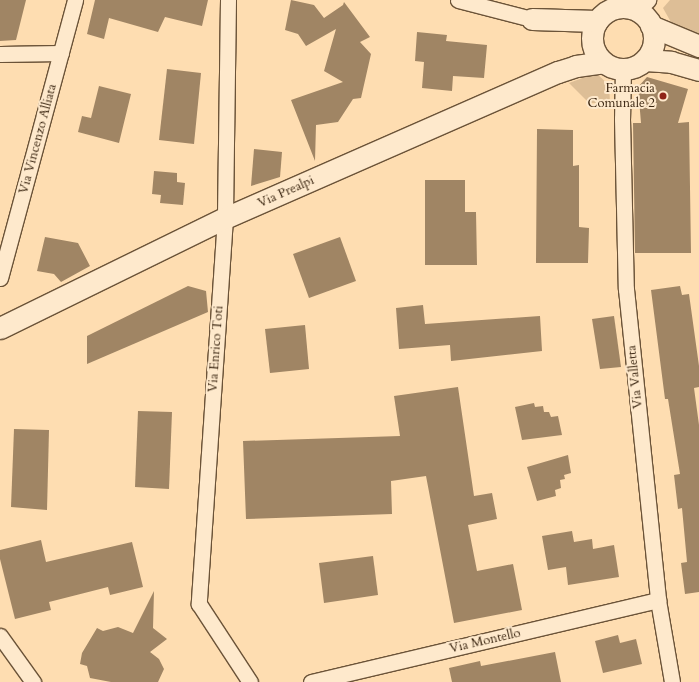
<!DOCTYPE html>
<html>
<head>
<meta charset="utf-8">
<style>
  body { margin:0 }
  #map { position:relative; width:699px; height:682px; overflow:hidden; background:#feddb1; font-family:Cardo,serif }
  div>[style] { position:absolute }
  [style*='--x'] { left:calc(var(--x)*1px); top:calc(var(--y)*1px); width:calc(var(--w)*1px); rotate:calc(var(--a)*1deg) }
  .green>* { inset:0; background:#ddbe96 }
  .building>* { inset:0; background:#a08564 }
  .roads { filter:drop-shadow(1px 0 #6b5338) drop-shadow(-1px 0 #6b5338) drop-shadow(0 1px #6b5338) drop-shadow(0 -1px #6b5338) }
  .street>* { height:15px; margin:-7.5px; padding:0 7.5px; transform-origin:7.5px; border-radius:7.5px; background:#fee9cc }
  .secondary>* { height:21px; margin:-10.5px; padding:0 10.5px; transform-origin:10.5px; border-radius:10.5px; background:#fee9cc }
  .secondary>.ring { margin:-10.5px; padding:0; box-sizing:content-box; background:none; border:21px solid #fee9cc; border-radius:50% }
  .dots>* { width:11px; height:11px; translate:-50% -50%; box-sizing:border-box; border:2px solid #fee9cc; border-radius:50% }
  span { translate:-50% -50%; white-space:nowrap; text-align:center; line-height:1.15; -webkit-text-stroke:4px #fee9cc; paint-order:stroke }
  .poi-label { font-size:13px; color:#3a2510 }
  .right { translate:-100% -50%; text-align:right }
  .street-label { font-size:13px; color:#3a2510 }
</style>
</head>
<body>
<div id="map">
  <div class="green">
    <div style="clip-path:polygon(670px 0,699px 0,699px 42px,676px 31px,663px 8px)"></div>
    <div style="clip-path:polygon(596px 73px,609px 85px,610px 103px,589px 103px,569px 83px)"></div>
  </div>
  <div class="building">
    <div style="clip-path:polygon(0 0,26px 0,16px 40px,0 41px)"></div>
    <div style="clip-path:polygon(95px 0,208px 0,202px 26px,165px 17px,158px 32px,109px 18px,104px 39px,87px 34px)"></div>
    <div style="clip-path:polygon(291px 0,314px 5px,324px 18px,343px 5px,344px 2px,370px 37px,360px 42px,371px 54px,361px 98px,353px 99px,338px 122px,316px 125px,315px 161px,291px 100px,343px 82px,324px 71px,336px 29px,306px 46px,298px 34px,285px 30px)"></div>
    <div style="clip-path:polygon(417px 32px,447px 35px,446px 41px,487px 45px,484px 78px,453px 76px,452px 91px,422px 88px,424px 62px,415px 61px)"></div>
    <div style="clip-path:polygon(167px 69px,201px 73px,194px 144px,159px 140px)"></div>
    <div style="clip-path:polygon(647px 77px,688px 89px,678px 123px,689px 122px,691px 253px,635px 253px,633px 123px,641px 123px,638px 87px)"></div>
    <div style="clip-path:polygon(99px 86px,131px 94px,119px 143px,78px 132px,82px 116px,91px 118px)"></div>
    <div style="clip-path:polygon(537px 129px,573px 130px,573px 166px,579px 165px,579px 227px,589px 228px,588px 263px,536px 263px)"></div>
    <div style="clip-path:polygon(254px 149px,282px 152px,280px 177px,251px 186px)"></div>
    <div style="clip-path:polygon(154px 171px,177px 173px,177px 182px,185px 183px,183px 205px,160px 203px,161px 195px,152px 194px)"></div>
    <div style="clip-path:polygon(425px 180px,465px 180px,465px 212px,476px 212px,477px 265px,425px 265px)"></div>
    <div style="clip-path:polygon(45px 237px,78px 243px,90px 266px,61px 282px,54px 274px,37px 271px)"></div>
    <div style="clip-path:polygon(340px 237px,356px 281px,309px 298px,293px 254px)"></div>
    <div style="clip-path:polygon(188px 286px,206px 291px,208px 312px,87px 364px,87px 336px)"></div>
    <div style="clip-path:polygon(680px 286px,682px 295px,689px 294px,699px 366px,699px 387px,694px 388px,699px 425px,699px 592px,685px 594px,681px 563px,687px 562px,682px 508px,678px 509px,674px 475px,680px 474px,668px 399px,665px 399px,651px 290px)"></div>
    <div style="clip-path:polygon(423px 305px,425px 324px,540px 316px,542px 351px,451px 361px,450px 345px,399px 349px,396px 308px)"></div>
    <div style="clip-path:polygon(614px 316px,621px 367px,600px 369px,592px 319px)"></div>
    <div style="clip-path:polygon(305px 325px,309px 369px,270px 373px,265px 329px)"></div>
    <div style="clip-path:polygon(458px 387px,474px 496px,492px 493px,497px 519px,468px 525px,477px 571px,513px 564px,522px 610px,454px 623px,426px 476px,391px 481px,392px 514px,246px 519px,243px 441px,400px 436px,394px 396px)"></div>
    <div style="clip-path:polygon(534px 403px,535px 407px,543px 406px,544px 412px,549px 412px,551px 417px,558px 416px,562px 435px,522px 440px,515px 407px)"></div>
    <div style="clip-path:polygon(138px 411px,172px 412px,169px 489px,135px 487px)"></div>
    <div style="clip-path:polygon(14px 429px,49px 430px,47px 510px,11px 507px)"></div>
    <div style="clip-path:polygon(568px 455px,571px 473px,564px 475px,565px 479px,560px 480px,561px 488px,555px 490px,556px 496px,537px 501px,527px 467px)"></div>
    <div style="clip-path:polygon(572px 531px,574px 542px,592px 539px,593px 549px,614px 545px,619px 577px,568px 585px,566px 567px,548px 570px,542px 536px)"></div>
    <div style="clip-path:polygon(41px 540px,46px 562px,132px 542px,143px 587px,110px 595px,108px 587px,49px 602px,51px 610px,15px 619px,0 559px,0 550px)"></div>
    <div style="clip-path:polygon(373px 556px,378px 595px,324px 603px,319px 563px)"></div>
    <div style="clip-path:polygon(154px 591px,153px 628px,167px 639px,150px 652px,159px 659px,164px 669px,158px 682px,111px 682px,90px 678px,87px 666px,80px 664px,82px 653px,97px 628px,103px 631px,118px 627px,133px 633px)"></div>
    <div style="clip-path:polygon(618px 635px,620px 643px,636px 639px,642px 664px,603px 673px,595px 641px)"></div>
    <div style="clip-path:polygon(555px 652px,561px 682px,452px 682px,449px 668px,480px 661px,481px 666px)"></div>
  </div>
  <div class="roads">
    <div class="street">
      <div style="--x:228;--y:0;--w:218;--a:90.8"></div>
      <div style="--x:225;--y:218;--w:387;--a:93.9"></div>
      <div style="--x:199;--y:604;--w:93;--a:56.8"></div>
      <div style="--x:458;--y:0;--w:76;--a:14.4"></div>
      <div style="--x:626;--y:8;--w:9;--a:-69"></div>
      <div style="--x:637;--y:11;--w:16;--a:-45"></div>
      <div style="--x:0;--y:54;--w:61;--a:-0.9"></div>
      <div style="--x:623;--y:69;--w:50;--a:91.1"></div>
      <div style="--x:622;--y:119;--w:170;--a:88.7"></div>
      <div style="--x:626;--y:289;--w:313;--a:84.1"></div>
      <div style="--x:658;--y:600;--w:83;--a:80.3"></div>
      <div style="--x:0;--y:278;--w:288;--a:-74.9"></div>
      <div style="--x:0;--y:636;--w:57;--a:54.3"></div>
      <div style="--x:311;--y:682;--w:357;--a:-13.3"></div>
    </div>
    <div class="secondary">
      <div class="ring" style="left:592px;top:7px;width:41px;height:41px"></div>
      <div style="--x:532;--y:19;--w:65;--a:1.8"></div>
      <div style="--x:651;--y:26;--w:52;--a:22.6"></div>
      <div style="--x:645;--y:60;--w:26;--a:4"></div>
      <div style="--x:671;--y:62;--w:29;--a:16"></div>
      <div style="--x:0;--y:328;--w:250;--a:-26.1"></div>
      <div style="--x:225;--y:218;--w:364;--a:-23.7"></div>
      <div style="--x:558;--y:72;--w:19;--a:-18"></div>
      <div style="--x:576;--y:66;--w:27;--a:-8"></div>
    </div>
  </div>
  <div class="dots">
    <div style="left:663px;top:96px;background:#8f2418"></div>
  </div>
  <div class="poi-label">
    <span class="right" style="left:655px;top:96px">Farmacia<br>Comunale 2</span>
  </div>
  <div class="street-label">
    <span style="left:38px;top:139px;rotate:-75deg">Via Vincenzo Alliata</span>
    <span style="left:286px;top:192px;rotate:-24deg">Via Prealpi</span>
    <span style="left:216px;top:349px;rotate:-86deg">Via Enrico Toti</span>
    <span style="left:635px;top:377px;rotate:-96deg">Via Valletta</span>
    <span style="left:485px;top:641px;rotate:-13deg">Via Montello</span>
  </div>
</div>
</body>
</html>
